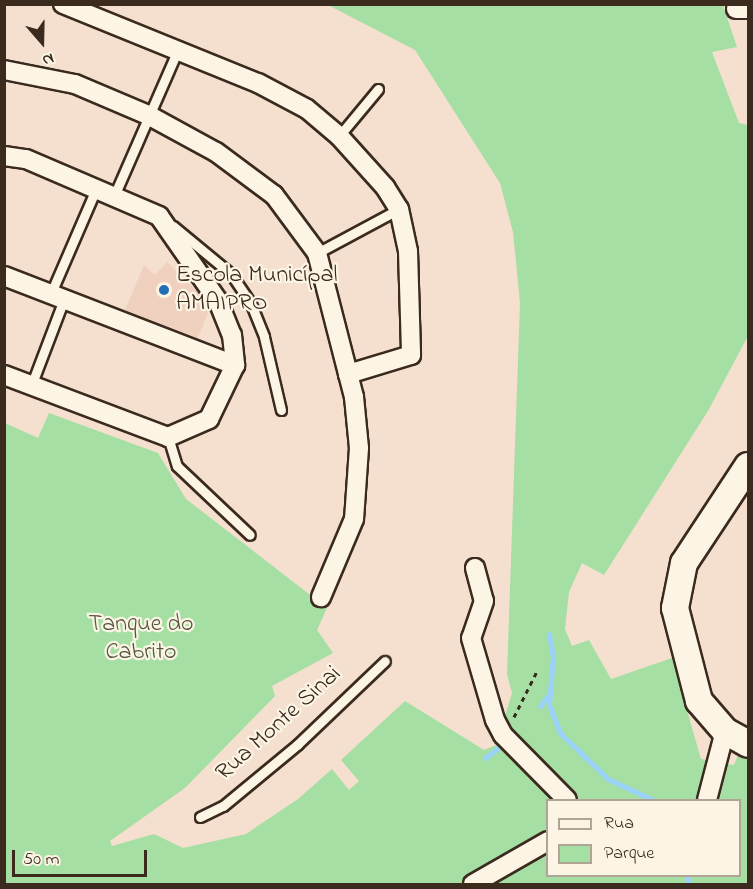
<!DOCTYPE html>
<html>
<head>
<meta charset="utf-8">
<style>
  body { margin:0 }
  #map { position:relative; width:753px; height:889px; overflow:hidden; background:#f5e0cf; font-family:"Indie Flower",sans-serif }
  div>[style] { position:absolute }
  [style*='--x'] { left:calc(var(--x)*1px); top:calc(var(--y)*1px); width:calc(var(--w)*1px); rotate:calc(var(--a)*1deg) }
  .built>* { inset:0; background:#f0d1c0 }
  .green>* { inset:0; background:#a5dfa4 }
  .stream>* { height:5px; margin:-2.5px; padding:0 2.5px; transform-origin:2.5px; border-radius:2.5px; background:#9bd2fa }
  .path>* { height:3px; margin-top:-1.5px; transform-origin:0; background:repeating-linear-gradient(90deg,#3b2a1e 0 4.5px,transparent 0 9px) }
  .roads { filter:drop-shadow(2px 0 #3b2a1e) drop-shadow(-2px 0 #3b2a1e) drop-shadow(0 2px #3b2a1e) drop-shadow(0 -2px #3b2a1e) }
  .lane>* { height:9px; margin:-4.5px; padding:0 4.5px; transform-origin:4.5px; border-radius:4.5px; background:#fcf5e5 }
  .street>* { height:18px; margin:-9px; padding:0 9px; transform-origin:9px; border-radius:9px; background:#fcf5e5 }
  .secondary>* { height:26px; margin:-13px; padding:0 13px; transform-origin:13px; border-radius:13px; background:#fcf5e5 }
  .dots>* { width:16px; height:16px; translate:-50% -50%; box-sizing:border-box; border:3px solid #fcf5e5; border-radius:50% }
  span { translate:-50% -50%; white-space:nowrap; text-align:center; line-height:1.15; -webkit-text-stroke:4.5px #fcf5e5; paint-order:stroke }
  .poi-label { font-size:24px; color:#3b2a1e }
  .left { translate:0 -50%; text-align:left }
  .park-label { font-size:24px; color:#565740 }
  .street-label { font-size:24px; color:#3b2a1e }
  .frame { position:absolute; inset:0; border:6px solid #3b2a1e; pointer-events:none }
  .legend { position:absolute; left:546px; top:799px; width:195px; height:78px; box-sizing:border-box; background:#fcf5e5; border:2px solid #afa495; margin:0; padding:8px 10px; list-style:none; font-size:18px; color:#3b2a1e }
  .legend li { display:flex; align-items:center; gap:12px; height:30px }
  .legend b { width:30px; border:2px solid #afa495 }
  .north { position:absolute; left:12px; top:12px; width:60px; height:60px; -webkit-text-stroke:4px #fcf5e5; paint-order:stroke; rotate:160deg; font-size:16px; font-weight:700; line-height:24px; text-align:center; color:#3b2a1e }
  .north::after { content:''; display:block; margin:auto; width:21px; height:27px; background:#3b2a1e; clip-path:polygon(50% 0,100% 100%,50% 72%,0 100%) }
  .scale { position:absolute; left:12px; top:850px; width:135px; height:27px; box-sizing:border-box; border:3px solid #3b2a1e; border-top:0; padding-left:8px; font-size:18px; line-height:21px; white-space:nowrap; color:#3b2a1e; -webkit-text-stroke:4px #fcf5e5; paint-order:stroke }
</style>
</head>
<body>
<div id="map">
  <div class="built">
    <div style="clip-path:polygon(167px 262px,211px 305px,198px 338px,125px 310px,144px 265px,155px 275px)"></div>
  </div>
  <div class="green">
    <div style="clip-path:polygon(evenodd,328px 5px,723px 5px,737px 47px,712px 52px,739px 123px,748px 125px,748px 336px,708px 411px,604px 575px,582px 563px,569px 592px,565px 629px,572px 646px,589px 640px,611px 679px,672px 658px,701px 759px,734px 765px,739px 752px,748px 756px,748px 884px,5px 884px,5px 423px,38px 438px,49px 413px,158px 453px,186px 499px,327px 608px,317px 630px,333px 653px,272px 686px,275px 696px,185px 788px,110px 841px,112px 846px,154px 834px,183px 848px,246px 834px,298px 799px,332px 769px,349px 790px,359px 781px,341px 760px,405px 701px,484px 750px,496px 745px,512px 693px,507px 674px,520px 303px,513px 232px,500px 183px,415px 50px,328px 5px,548px 800px,740px 800px,740px 876px,548px 876px,548px 800px)"></div>
  </div>
  <div class="stream">
    <div style="--x:549;--y:634;--w:23;--a:80"></div>
    <div style="--x:553;--y:657;--w:48;--a:94.8"></div>
    <div style="--x:549;--y:705;--w:31;--a:68"></div>
    <div style="--x:561;--y:734;--w:65;--a:43.8"></div>
    <div style="--x:608;--y:779;--w:50;--a:25"></div>
    <div style="--x:540;--y:706;--w:15;--a:-53"></div>
    <div style="--x:485;--y:758;--w:18;--a:-38"></div>
    <div style="--x:687;--y:876;--w:8;--a:76"></div>
  </div>
  <div class="path">
    <div style="--x:514;--y:717;--w:51;--a:-63.4"></div>
  </div>
  <div class="roads">
    <div class="lane">
      <div style="--x:339;--y:136;--w:61;--a:-50.3"></div>
      <div style="--x:114;--y:196;--w:157;--a:-66.4"></div>
      <div style="--x:173;--y:226;--w:75;--a:39.6"></div>
      <div style="--x:231;--y:274;--w:36;--a:56"></div>
      <div style="--x:251;--y:304;--w:35;--a:68"></div>
      <div style="--x:264;--y:337;--w:75;--a:76.9"></div>
      <div style="--x:317;--y:253;--w:93;--a:-28.2"></div>
      <div style="--x:51;--y:293;--w:113;--a:-66.6"></div>
      <div style="--x:31;--y:386;--w:93;--a:-69.2"></div>
      <div style="--x:168;--y:437;--w:30;--a:73"></div>
      <div style="--x:177;--y:466;--w:100;--a:43.4"></div>
      <div style="--x:200;--y:817;--w:25;--a:-26"></div>
      <div style="--x:223;--y:806;--w:97;--a:-39.6"></div>
      <div style="--x:298;--y:744;--w:120;--a:-43.7"></div>
    </div>
    <div class="street">
      <div style="--x:63;--y:4;--w:210;--a:22.1"></div>
      <div style="--x:258;--y:83;--w:55;--a:28"></div>
      <div style="--x:307;--y:109;--w:42;--a:40.2"></div>
      <div style="--x:339;--y:136;--w:69;--a:48"></div>
      <div style="--x:385;--y:187;--w:26;--a:58"></div>
      <div style="--x:399;--y:209;--w:43;--a:77.9"></div>
      <div style="--x:408;--y:251;--w:104;--a:88.3"></div>
      <div style="--x:411;--y:355;--w:66;--a:163.2"></div>
      <div style="--x:736;--y:9;--w:12;--a:0"></div>
      <div style="--x:4;--y:70;--w:72;--a:11.2"></div>
      <div style="--x:75;--y:84;--w:79;--a:23"></div>
      <div style="--x:148;--y:115;--w:77;--a:28.6"></div>
      <div style="--x:216;--y:152;--w:72;--a:36.6"></div>
      <div style="--x:274;--y:195;--w:72;--a:53.4"></div>
      <div style="--x:317;--y:253;--w:149;--a:75.6"></div>
      <div style="--x:354;--y:397;--w:51;--a:84.4"></div>
      <div style="--x:359;--y:448;--w:71;--a:94"></div>
      <div style="--x:354;--y:519;--w:85;--a:112.9"></div>
      <div style="--x:4;--y:156;--w:22;--a:8"></div>
      <div style="--x:26;--y:159;--w:145;--a:23.2"></div>
      <div style="--x:159;--y:216;--w:103;--a:55.2"></div>
      <div style="--x:218;--y:301;--w:37;--a:68"></div>
      <div style="--x:232;--y:335;--w:30;--a:84"></div>
      <div style="--x:4;--y:276;--w:248;--a:21.1"></div>
      <div style="--x:4;--y:375;--w:175;--a:20.7"></div>
      <div style="--x:168;--y:437;--w:45;--a:-23.7"></div>
      <div style="--x:209;--y:419;--w:60;--a:-64.3"></div>
      <div style="--x:475;--y:568;--w:34;--a:75"></div>
      <div style="--x:484;--y:601;--w:39;--a:109"></div>
      <div style="--x:471;--y:638;--w:85;--a:73.7"></div>
      <div style="--x:495;--y:720;--w:17;--a:62"></div>
      <div style="--x:503;--y:735;--w:91;--a:45.4"></div>
      <div style="--x:707;--y:800;--w:71;--a:-75.4"></div>
      <div style="--x:473;--y:884;--w:86;--a:-29.8"></div>
    </div>
    <div class="secondary">
      <div style="--x:748;--y:466;--w:116;--a:123.4"></div>
      <div style="--x:684;--y:563;--w:46;--a:101.3"></div>
      <div style="--x:675;--y:608;--w:96;--a:75.5"></div>
      <div style="--x:699;--y:701;--w:40;--a:49"></div>
      <div style="--x:725;--y:731;--w:26;--a:29"></div>
    </div>
  </div>
  <div class="dots">
    <div style="left:164px;top:290px;background:#1f6fb2"></div>
  </div>
  <div class="poi-label">
    <span class="left" style="left:176px;top:290px">Escola Municípal<br>AMAIPRO</span>
  </div>
  <div class="park-label">
    <span style="left:141px;top:639px">Tanque do<br>Cabrito</span>
  </div>
  <div class="street-label">
    <span style="left:279px;top:724px;rotate:-42deg">Rua Monte Sinai</span>
  </div>
  <div class="frame"></div>
  <ul class="legend">
  <li><b style="height:8px;background:#fcf5e5"></b>Rua</li>
  <li><b style="height:16px;background:#a5dfa4"></b>Parque</li>
  </ul>
  <div class="north">N</div>
  <div class="scale">50 m</div>
</div>
</body>
</html>
